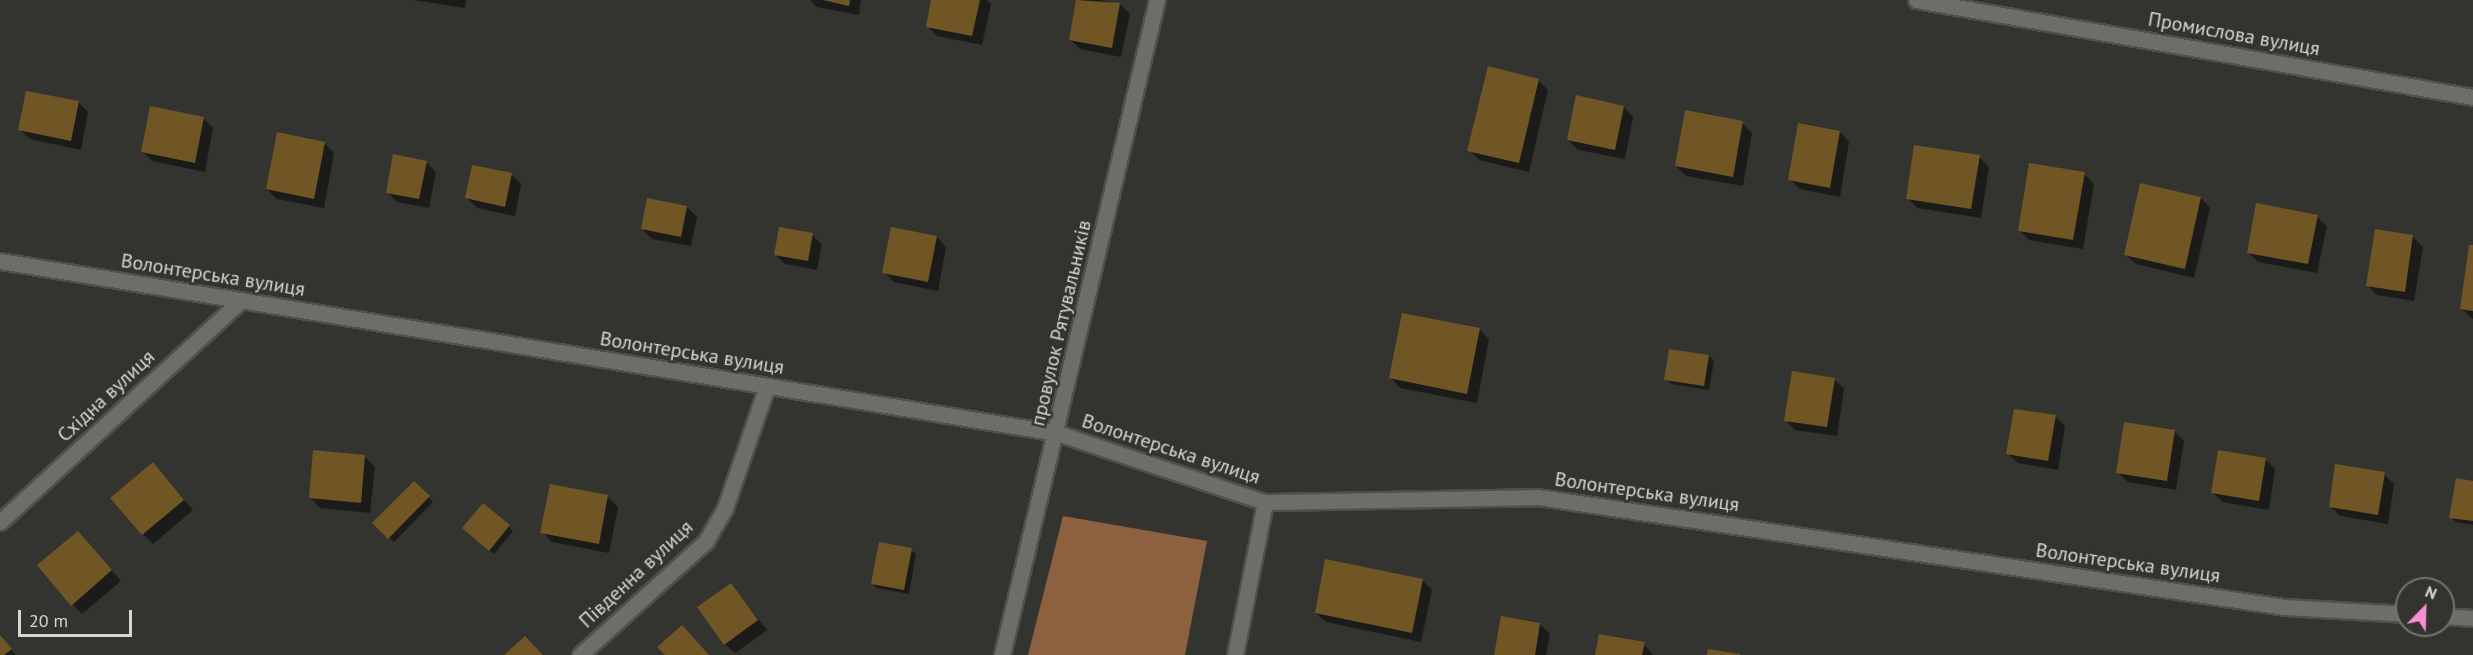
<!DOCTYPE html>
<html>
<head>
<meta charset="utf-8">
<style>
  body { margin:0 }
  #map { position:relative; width:2473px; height:655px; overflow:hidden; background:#33332f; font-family:"PT Sans",sans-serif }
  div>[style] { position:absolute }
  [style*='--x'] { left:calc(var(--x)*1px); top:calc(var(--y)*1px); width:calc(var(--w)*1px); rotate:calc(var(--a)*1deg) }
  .forest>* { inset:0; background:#8d603f }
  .shadow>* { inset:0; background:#0007 }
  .building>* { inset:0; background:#715625 }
  .roads { filter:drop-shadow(2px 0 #4f4f4c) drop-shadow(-2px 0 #4f4f4c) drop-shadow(0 2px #4f4f4c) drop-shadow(0 -2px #4f4f4c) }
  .minor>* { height:15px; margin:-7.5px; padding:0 7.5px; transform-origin:7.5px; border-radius:7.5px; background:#6e6e69 }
  .tertiary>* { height:15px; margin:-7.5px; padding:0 7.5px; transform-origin:7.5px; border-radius:7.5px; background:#6e6e69 }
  span { translate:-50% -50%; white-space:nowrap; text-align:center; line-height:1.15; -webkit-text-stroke:5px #33332f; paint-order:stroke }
  .street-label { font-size:20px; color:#d5d5d3 }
  .north { position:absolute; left:2395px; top:577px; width:60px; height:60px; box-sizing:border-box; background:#33332f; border:2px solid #747471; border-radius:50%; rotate:23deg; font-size:16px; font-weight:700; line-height:24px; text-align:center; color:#d5d5d3 }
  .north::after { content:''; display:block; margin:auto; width:21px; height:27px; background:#f690cf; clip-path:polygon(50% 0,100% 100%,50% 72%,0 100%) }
  .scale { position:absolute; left:18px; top:610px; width:114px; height:27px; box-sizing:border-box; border:3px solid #d5d5d3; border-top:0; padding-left:8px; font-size:18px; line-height:21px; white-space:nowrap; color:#d5d5d3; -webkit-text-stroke:4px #33332f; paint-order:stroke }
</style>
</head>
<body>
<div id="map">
  <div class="forest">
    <div style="clip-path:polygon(1063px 516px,1207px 541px,1185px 655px,1028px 655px)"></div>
  </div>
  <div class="shadow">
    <div style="clip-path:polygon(413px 0,466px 0,465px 8px)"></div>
    <div style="clip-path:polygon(810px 0,861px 0,859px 15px,817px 7px)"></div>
    <div style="clip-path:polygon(933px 0,987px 0,991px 4px,982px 45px,937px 36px,928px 27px)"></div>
    <div style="clip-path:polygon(1078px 0,1099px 0,1120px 4px,1130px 14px,1121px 57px,1080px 49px,1070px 39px)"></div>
    <div style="clip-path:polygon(1538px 80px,1548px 90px,1529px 172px,1479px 160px,1469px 150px)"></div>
    <div style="clip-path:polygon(78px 102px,88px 112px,81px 150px,30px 139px,20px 129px)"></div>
    <div style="clip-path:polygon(1624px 107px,1633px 117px,1625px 159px,1578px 150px,1568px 140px)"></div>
    <div style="clip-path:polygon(203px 118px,213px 128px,205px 172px,152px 161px,142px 151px)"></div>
    <div style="clip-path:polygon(1742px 123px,1752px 133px,1743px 186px,1686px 176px,1676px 166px)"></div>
    <div style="clip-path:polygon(1840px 132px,1849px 142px,1840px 197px,1800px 189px,1790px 180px)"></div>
    <div style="clip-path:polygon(324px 143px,334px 153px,324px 208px,277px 199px,267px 189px)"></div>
    <div style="clip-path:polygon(1979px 157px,1989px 167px,1981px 218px,1917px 208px,1908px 198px)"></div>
    <div style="clip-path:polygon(426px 162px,436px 172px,429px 208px,397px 202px,387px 192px)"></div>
    <div style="clip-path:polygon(511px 174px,521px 184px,515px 216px,477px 208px,467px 198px)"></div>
    <div style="clip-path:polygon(2084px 174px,2094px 184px,2083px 249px,2029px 240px,2019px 230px)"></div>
    <div style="clip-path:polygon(2201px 198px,2210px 208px,2194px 278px,2136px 264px,2126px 255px)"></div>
    <div style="clip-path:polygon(687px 207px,697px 217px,691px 246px,652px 239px,642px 229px)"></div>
    <div style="clip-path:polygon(2317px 217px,2327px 226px,2317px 273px,2258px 262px,2248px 252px)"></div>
    <div style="clip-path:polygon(2376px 231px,2413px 237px,2423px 247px,2414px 301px,2377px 295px,2367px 285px)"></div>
    <div style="clip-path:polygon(812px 235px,822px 244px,817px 270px,785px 264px,775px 254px)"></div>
    <div style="clip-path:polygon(937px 237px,946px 247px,938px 291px,894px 282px,884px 272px)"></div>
    <div style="clip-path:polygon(2473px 247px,2473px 319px,2462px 309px)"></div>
    <div style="clip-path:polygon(1479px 329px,1489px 339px,1477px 403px,1400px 388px,1391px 378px)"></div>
    <div style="clip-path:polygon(1709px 356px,1714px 361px,1709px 390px,1671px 384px,1666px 379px)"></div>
    <div style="clip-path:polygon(1834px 379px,1844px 389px,1837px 436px,1795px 430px,1785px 420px)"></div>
    <div style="clip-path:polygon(2055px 416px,2065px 426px,2058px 470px,2018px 463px,2008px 454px)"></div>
    <div style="clip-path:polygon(2174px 431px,2184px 441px,2176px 490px,2128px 482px,2118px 472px)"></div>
    <div style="clip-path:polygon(365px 457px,375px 467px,370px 513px,320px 508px,311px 498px)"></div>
    <div style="clip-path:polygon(2265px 459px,2275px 469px,2269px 510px,2223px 502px,2213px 493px)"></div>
    <div style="clip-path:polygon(162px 474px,193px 510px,153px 544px,143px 534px)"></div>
    <div style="clip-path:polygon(2384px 474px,2394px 484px,2388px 524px,2340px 516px,2330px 506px)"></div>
    <div style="clip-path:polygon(414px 483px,433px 502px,394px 542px,375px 523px)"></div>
    <div style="clip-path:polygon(2473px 483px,2473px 525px,2456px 522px,2451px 517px)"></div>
    <div style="clip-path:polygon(608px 497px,618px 507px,609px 553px,552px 542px,542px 532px)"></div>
    <div style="clip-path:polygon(509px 527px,513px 531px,494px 554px,468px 533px)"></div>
    <div style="clip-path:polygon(78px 533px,121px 581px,82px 614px,72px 604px)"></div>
    <div style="clip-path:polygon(911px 550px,916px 554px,909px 594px,877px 588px,872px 583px)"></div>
    <div style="clip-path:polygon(1422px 580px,1432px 590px,1421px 642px,1326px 622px,1316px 613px)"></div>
    <div style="clip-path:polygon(731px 585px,767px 630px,735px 653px,725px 644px)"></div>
    <div style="clip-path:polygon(1540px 624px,1550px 634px,1546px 655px,1496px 655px)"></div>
    <div style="clip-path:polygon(0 636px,15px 654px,15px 655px,0 655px)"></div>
    <div style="clip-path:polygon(1644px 644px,1653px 655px,1597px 655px)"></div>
  </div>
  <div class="building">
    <div style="clip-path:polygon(823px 0,850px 0,849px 6px)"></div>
    <div style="clip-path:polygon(931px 0,980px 0,972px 36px,926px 27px)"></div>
    <div style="clip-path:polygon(1076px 0,1120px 3px,1112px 48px,1069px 40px)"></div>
    <div style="clip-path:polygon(1488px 66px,1539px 79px,1519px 163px,1467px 151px)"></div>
    <div style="clip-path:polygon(26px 91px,79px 101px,71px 141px,18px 130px)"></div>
    <div style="clip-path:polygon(1576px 95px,1624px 106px,1615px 150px,1567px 140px)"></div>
    <div style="clip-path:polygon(150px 106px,204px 117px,195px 163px,141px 152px)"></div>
    <div style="clip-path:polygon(1685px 110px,1743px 121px,1733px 177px,1675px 166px)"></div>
    <div style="clip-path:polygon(1798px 123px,1840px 131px,1830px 188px,1788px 180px)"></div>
    <div style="clip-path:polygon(277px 132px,325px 142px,314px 199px,266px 189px)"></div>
    <div style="clip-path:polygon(1914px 145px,1980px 155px,1971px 209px,1906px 199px)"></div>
    <div style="clip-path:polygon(393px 154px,427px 161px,419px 199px,386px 193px)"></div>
    <div style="clip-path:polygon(2029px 163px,2085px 172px,2073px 240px,2018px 231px)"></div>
    <div style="clip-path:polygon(472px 165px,512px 173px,505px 207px,465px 198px)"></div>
    <div style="clip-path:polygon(2140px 183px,2201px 197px,2185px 269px,2124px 255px)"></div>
    <div style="clip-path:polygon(647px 198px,687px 206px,681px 237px,641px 229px)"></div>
    <div style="clip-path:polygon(2256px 203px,2318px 215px,2308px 264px,2247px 253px)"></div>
    <div style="clip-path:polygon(779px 227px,813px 233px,808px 261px,774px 255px)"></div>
    <div style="clip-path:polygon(891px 227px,937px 236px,928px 282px,882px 273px)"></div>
    <div style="clip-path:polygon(2375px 229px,2413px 235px,2405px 292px,2366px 286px)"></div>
    <div style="clip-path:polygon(2469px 245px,2473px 245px,2473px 311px,2460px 309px)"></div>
    <div style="clip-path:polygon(1402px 313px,1480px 328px,1467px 394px,1389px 378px)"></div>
    <div style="clip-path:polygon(1669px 349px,1709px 355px,1704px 386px,1664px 380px)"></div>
    <div style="clip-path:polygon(1792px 371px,1835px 378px,1827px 427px,1784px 421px)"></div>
    <div style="clip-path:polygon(2014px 409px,2056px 415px,2048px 461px,2006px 454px)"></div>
    <div style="clip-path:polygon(2124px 422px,2175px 430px,2167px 481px,2116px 473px)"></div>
    <div style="clip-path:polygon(313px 450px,365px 455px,361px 503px,309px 498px)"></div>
    <div style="clip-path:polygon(2218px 450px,2266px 458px,2259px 501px,2211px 493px)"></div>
    <div style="clip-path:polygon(153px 462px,184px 500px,142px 535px,110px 498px)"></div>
    <div style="clip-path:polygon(2335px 464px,2385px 472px,2378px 515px,2329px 507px)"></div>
    <div style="clip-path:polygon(2456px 478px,2473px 481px,2473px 521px,2449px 518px)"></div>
    <div style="clip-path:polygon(414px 481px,430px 496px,388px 539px,372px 523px)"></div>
    <div style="clip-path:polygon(550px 484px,608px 495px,599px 544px,540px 533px)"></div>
    <div style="clip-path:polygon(483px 503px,510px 525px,489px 551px,462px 528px)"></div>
    <div style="clip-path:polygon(78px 531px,112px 570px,71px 606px,37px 565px)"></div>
    <div style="clip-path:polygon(879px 542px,912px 548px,904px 590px,871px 584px)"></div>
    <div style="clip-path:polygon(1325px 559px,1423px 579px,1412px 633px,1315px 613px)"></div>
    <div style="clip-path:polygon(731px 583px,758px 620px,724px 645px,697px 607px)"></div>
    <div style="clip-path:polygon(1501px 616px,1540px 623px,1535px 655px,1494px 655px)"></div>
    <div style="clip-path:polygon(682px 625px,709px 655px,665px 655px,657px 647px)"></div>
    <div style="clip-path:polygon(1599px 634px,1645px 642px,1642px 655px,1595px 655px)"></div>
    <div style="clip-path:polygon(0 635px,12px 649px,4px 655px,0 655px)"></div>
    <div style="clip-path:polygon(525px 636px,543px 655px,504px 655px)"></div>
    <div style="clip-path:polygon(1708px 649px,1740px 654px,1740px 655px,1707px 655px)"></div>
  </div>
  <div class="roads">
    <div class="minor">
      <div style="--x:0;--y:261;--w:1071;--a:9.24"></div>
      <div style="--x:1057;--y:433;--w:219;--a:18.4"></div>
      <div style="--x:1265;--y:502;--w:273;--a:-1"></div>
      <div style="--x:1538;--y:497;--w:755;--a:8.38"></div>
      <div style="--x:2285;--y:607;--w:122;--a:3.3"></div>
      <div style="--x:0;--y:522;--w:326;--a:-42.6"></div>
      <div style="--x:2443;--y:616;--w:30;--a:4"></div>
      <div style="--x:580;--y:655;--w:170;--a:-42.1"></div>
      <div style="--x:706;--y:541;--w:38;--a:-60"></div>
      <div style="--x:725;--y:508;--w:129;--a:-71"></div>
      <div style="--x:1002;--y:655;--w:673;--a:-76.69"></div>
      <div style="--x:1235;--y:655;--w:156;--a:-78.9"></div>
    </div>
    <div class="tertiary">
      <div style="--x:1916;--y:0;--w:565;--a:9.88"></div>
    </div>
  </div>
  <div class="street-label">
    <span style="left:2234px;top:34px;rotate:10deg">Промислова вулиця</span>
    <span style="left:213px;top:275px;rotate:9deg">Волонтерська вулиця</span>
    <span style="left:1061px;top:323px;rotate:-77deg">провулок Рятувальників</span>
    <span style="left:692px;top:353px;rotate:9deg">Волонтерська вулиця</span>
    <span style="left:106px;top:396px;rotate:-43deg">Східна вулиця</span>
    <span style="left:1171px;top:449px;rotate:18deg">Волонтерська вулиця</span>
    <span style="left:1647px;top:492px;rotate:8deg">Волонтерська вулиця</span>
    <span style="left:2128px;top:563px;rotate:8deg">Волонтерська вулиця</span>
    <span style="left:636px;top:574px;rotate:-43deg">Південна вулиця</span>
  </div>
  <div class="north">N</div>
  <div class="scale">20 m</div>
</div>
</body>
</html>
